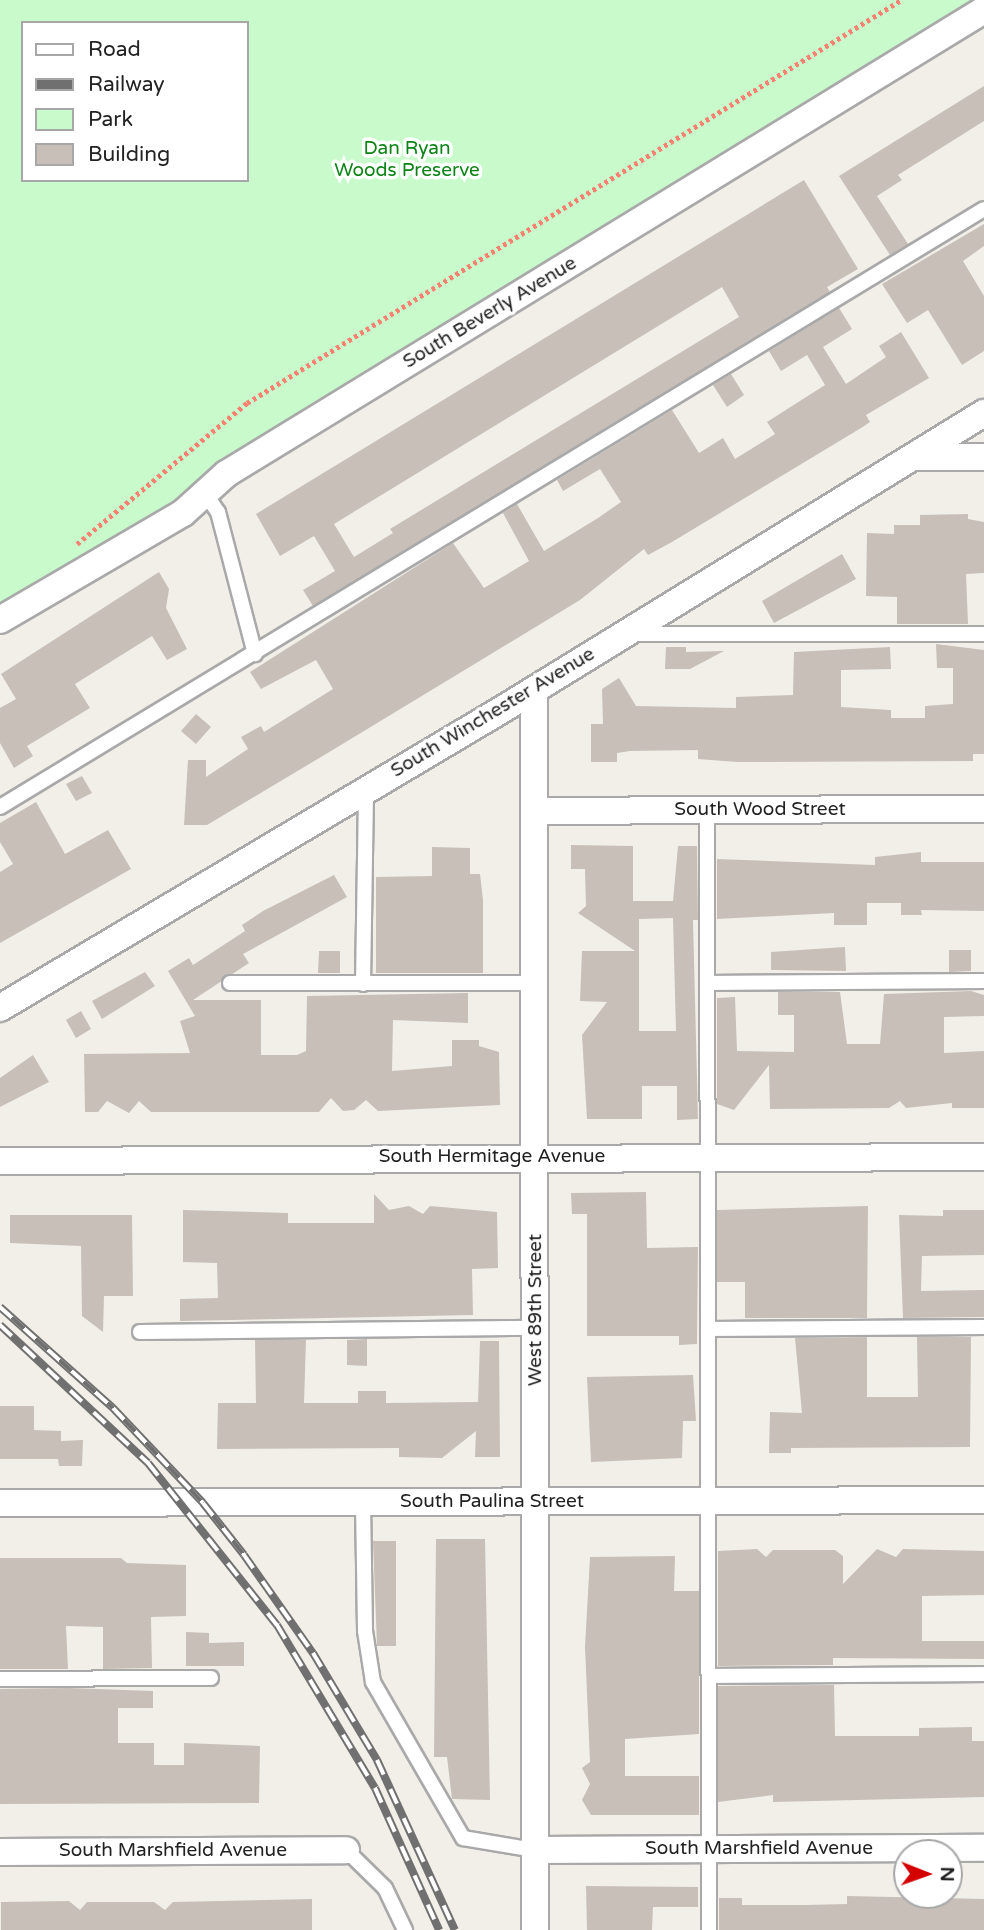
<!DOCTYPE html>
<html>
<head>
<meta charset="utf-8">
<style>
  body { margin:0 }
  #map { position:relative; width:984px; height:1930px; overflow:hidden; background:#f2efe9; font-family:"Varela Round",sans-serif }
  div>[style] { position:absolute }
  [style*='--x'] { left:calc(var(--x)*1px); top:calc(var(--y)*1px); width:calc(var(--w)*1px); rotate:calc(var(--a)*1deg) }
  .park>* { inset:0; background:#c8facc }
  .building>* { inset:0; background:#c7bfb8 }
  .path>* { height:4.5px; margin-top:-2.25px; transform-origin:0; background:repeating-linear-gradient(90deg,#fa8072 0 3.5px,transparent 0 7px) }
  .roads { filter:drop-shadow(2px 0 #a9a9a9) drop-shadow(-2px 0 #a9a9a9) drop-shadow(0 2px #a9a9a9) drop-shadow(0 -2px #a9a9a9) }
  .service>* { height:14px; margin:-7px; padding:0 7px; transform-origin:7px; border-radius:7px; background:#fff }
  .minor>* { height:26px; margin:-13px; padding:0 13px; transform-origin:13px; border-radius:13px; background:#fff }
  .rail>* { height:8px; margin-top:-4px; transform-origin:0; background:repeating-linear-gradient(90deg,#fff 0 16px,#707070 0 32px); box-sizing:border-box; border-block:2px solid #707070 }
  span { translate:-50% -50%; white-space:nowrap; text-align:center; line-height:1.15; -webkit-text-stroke:7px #fff; paint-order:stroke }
  .park-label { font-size:19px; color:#0c8416 }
  .street-label { font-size:19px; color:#222 }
  .legend { position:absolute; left:21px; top:21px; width:228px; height:161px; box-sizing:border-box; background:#fff; border:2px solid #a7a7a7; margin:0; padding:9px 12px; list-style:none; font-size:21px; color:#222 }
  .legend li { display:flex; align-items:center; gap:14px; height:35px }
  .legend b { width:35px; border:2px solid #a7a7a7 }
  .north { position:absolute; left:893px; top:1839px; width:70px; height:70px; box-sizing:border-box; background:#fff; border:2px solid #a7a7a7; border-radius:50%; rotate:91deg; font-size:19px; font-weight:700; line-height:28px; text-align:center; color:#222 }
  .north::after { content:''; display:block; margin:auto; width:24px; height:32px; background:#d40000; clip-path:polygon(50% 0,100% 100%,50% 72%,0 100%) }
</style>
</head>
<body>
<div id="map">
  <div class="park">
    <div style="clip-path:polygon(evenodd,0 0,977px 0,224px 459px,158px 513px,0 605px,0 0,23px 23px,247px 23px,247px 180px,23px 180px,23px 23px)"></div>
  </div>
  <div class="building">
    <div style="clip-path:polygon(984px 86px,984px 121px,898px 175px,902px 180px,877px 196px,908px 244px,890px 255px,839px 176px)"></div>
    <div style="clip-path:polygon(evenodd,804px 180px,858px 269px,827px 287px,830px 292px,313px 606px,303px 590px,335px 571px,314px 536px,280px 556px,256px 514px,804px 180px,722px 287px,739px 317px,390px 529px,393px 533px,354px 557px,334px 524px,722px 287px)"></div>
    <div style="clip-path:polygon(984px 224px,984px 246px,963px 261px,984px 296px,984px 351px,962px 365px,928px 310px,907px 323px,882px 284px)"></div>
    <div style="clip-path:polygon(839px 308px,852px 329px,823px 347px,846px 384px,886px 357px,879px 346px,901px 332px,929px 378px,866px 415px,870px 422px,861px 428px,672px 542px,648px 555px,644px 549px,580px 600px,331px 751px,207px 825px,184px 825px,188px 760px,206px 760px,206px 777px,248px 749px,241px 737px,261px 726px,264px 732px,333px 689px,316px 660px,261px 689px,250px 672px,453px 543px,484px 588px,529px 561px,503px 513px,517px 504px,544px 551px,598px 518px,621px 502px,600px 469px,563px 491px,557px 480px,672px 410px,699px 453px,723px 438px,735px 459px,775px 434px,767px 422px,825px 385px,807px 355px,781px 371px,769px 351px)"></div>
    <div style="clip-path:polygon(731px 374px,744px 395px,727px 407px,713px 385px)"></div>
    <div style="clip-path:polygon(968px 514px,968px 519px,984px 522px,984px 573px,966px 574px,968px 624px,897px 624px,897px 597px,866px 596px,867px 533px,894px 534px,894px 525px,920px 525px,920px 515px)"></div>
    <div style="clip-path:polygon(842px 554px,856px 579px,774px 623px,762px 601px)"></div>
    <div style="clip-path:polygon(159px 572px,169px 589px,166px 608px,187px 649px,167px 660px,152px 636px,75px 684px,90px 708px,27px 746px,33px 756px,14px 768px,0 743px,0 708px,16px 699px,1px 674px)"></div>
    <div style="clip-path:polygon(936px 644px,984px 650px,984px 754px,973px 754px,973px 761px,737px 762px,698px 759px,698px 750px,630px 751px,617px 753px,617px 762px,591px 762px,591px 724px,603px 724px,602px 689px,619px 678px,636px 706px,736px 708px,736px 697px,793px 695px,794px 652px,890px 647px,891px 669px,841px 670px,841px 707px,891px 710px,891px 718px,925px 718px,925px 706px,953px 704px,953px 668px,937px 668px)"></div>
    <div style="clip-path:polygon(666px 647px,686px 647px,686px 652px,724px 651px,690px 669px,665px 669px)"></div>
    <div style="clip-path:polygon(196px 714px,211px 727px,196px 744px,181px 731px)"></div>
    <div style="clip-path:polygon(82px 776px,92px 793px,76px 801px,66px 784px)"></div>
    <div style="clip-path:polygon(36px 802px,65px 854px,108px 830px,131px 869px,0 943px,0 872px,13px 864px,0 842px,0 823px)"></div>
    <div style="clip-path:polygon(evenodd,571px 845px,633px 846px,633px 901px,673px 901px,678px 846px,697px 846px,698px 920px,693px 920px,698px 1119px,677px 1120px,677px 1086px,642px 1086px,642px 1119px,587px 1119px,582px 1035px,607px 1002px,580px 1001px,582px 951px,635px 951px,578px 913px,586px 906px,585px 869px,571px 869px,571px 845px,673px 918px,676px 1031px,639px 1031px,639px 919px,673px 918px)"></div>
    <div style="clip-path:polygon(432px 847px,470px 848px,470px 874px,480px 874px,483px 900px,483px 973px,376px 973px,376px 877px,432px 876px)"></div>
    <div style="clip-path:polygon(921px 852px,921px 862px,984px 862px,984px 911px,921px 910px,922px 915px,901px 915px,901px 903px,867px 903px,867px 925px,834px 925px,834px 913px,717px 919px,717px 859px,875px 865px,875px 857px)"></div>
    <div style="clip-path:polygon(334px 875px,347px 897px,243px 954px,249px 963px,193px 1000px,261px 1000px,261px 1055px,297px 1055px,306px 1051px,307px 996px,468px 993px,468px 1023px,393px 1020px,392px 1071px,452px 1066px,452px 1040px,479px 1040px,479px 1046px,499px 1052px,500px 1105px,378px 1111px,366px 1100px,354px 1110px,343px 1111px,331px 1098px,319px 1112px,151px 1112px,139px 1101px,129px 1113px,107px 1101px,98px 1112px,85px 1112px,84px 1054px,190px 1053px,180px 1021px,195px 1016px,168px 971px,189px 958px,193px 965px,245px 931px,242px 925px,263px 911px)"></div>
    <div style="clip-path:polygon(845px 947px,846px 971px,771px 970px,771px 952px)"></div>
    <div style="clip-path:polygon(949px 950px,971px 950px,971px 971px,949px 972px)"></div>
    <div style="clip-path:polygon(319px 951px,340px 951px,340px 973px,318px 973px)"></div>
    <div style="clip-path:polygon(145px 972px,155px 986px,102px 1019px,92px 1001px)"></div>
    <div style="clip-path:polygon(971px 991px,984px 995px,984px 1016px,944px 1017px,944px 1053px,984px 1051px,984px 1108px,952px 1108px,952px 1103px,906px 1108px,900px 1101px,889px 1108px,770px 1109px,769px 1065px,734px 1110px,717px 1104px,717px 998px,735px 997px,737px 1051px,794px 1052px,794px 1015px,778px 1015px,778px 992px,840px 992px,847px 1044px,880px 1044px,884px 994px)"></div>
    <div style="clip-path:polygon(81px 1011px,91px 1029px,76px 1038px,66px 1020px)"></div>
    <div style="clip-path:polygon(33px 1055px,49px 1082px,0 1107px,0 1078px)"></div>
    <div style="clip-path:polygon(646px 1192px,647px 1248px,698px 1247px,697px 1344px,679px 1345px,679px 1336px,587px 1336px,587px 1214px,572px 1214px,571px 1193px)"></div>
    <div style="clip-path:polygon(374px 1194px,389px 1210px,409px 1206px,423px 1214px,430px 1206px,497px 1212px,498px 1268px,472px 1269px,473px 1315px,180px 1321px,180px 1299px,218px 1298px,217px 1263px,183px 1262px,183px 1210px,288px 1213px,288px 1223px,374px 1223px)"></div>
    <div style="clip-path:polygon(868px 1206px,867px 1318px,745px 1318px,745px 1282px,717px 1282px,717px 1210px)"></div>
    <div style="clip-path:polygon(943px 1210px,984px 1210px,984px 1255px,922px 1256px,921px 1291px,984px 1290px,984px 1317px,903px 1318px,899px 1215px,943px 1216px)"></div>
    <div style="clip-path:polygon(10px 1215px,132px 1215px,133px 1296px,104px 1296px,103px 1332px,82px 1316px,81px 1246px,10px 1243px)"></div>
    <div style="clip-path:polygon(867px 1337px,867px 1397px,918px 1397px,917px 1337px,971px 1337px,970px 1447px,791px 1448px,791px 1453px,769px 1453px,770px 1412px,802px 1413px,795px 1338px)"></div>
    <div style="clip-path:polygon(367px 1339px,367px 1366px,347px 1365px,347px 1340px)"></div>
    <div style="clip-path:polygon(255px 1340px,306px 1340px,304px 1403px,358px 1403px,358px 1391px,386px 1391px,386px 1403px,478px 1402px,480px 1341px,499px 1341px,500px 1457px,475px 1457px,476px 1431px,442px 1458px,399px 1457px,399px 1448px,217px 1449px,218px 1403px,256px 1403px)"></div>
    <div style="clip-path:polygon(693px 1375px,696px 1421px,683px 1421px,682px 1458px,591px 1462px,587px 1377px)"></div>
    <div style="clip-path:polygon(0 1406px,34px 1406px,34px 1430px,61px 1431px,61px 1441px,83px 1440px,82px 1466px,59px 1466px,58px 1459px,0 1459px)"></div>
    <div style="clip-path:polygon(436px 1539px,485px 1539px,490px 1800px,452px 1799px,447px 1757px,434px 1757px)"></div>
    <div style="clip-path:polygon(373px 1541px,396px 1541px,396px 1646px,377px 1646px)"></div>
    <div style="clip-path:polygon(757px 1549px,766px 1557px,773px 1550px,835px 1550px,843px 1556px,843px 1584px,877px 1549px,896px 1557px,903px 1549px,984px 1551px,984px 1595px,922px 1596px,922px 1641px,984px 1641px,984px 1659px,833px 1658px,833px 1665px,718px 1666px,718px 1551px)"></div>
    <div style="clip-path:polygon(675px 1556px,674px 1591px,699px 1591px,699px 1734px,625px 1739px,625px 1776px,699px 1776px,699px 1815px,591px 1815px,582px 1800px,590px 1784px,582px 1768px,590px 1762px,585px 1647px,590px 1557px)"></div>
    <div style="clip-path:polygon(0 1558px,121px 1558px,127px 1563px,186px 1565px,186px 1616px,151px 1617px,152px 1668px,103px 1669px,103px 1627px,66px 1626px,68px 1669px,0 1669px)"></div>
    <div style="clip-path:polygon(186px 1632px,209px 1633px,209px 1643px,244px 1642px,244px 1666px,186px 1666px)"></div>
    <div style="clip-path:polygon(834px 1685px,835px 1736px,919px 1736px,919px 1728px,972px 1727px,972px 1741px,984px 1741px,984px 1797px,773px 1802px,773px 1795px,718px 1802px,718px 1686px)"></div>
    <div style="clip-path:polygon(68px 1688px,153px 1691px,153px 1708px,118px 1708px,118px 1743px,154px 1743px,154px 1765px,184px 1765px,184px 1743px,260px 1746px,259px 1803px,0 1804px,0 1689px)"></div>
    <div style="clip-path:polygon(586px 1886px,698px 1887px,698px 1907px,653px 1907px,652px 1930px,587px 1930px)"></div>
    <div style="clip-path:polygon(847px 1896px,984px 1899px,984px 1930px,719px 1930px,719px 1898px,742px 1898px,742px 1905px,806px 1905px,847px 1904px)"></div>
    <div style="clip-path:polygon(312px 1899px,312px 1930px,1px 1930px,1px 1902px,69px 1901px,80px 1910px,87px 1902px,154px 1902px,165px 1910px,173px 1902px)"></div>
  </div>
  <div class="path">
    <div style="--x:77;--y:544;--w:221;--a:-39.7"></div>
    <div style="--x:247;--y:403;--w:768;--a:-31.64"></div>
  </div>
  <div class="roads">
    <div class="service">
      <div style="--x:205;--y:493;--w:23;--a:56"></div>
      <div style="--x:218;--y:512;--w:147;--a:75.4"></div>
      <div style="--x:630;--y:634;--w:354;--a:0"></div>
      <div style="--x:0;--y:807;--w:1151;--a:-31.29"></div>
      <div style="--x:707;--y:810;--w:1120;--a:89.9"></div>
      <div style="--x:230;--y:983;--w:306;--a:0"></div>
      <div style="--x:707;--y:983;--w:277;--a:-0.4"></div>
      <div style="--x:363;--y:984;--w:194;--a:-89.1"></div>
      <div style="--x:708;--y:1329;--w:276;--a:-0.4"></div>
      <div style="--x:140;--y:1332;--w:396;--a:-0.6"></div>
      <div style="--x:363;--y:1502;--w:129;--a:89.1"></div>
      <div style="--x:365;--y:1631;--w:52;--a:81.1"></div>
      <div style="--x:373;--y:1682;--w:180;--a:60"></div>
      <div style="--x:463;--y:1838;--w:73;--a:9.5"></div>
      <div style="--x:709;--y:1676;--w:275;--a:-0.4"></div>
      <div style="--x:0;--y:1679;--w:211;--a:-0.3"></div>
      <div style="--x:346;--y:1850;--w:54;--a:44.3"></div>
      <div style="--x:385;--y:1888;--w:47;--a:64.5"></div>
    </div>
    <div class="minor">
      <div style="--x:914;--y:457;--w:70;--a:0"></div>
      <div style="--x:0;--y:620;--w:212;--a:-30.3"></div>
      <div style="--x:183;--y:513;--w:58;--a:-42.2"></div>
      <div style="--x:226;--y:474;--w:889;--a:-31.47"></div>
      <div style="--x:534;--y:690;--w:1240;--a:89.95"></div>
      <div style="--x:536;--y:811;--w:448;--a:-0.3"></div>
      <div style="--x:0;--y:1008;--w:585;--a:-30.73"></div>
      <div style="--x:503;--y:709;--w:565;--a:-31.61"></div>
      <div style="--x:0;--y:1161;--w:984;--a:-0.23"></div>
      <div style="--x:0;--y:1503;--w:984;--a:-0.17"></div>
      <div style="--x:535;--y:1850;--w:449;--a:-0.3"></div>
      <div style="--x:0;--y:1852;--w:346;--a:-0.3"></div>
    </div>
  </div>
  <div class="rail">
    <div style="--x:0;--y:1307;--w:152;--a:41.8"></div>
    <div style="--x:113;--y:1408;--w:131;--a:46.5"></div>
    <div style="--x:203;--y:1503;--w:66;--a:51.7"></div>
    <div style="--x:244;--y:1555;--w:120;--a:54.9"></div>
    <div style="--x:313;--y:1653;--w:125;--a:59.1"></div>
    <div style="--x:377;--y:1760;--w:187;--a:65.4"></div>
    <div style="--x:0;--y:1325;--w:202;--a:43"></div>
    <div style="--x:148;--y:1463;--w:207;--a:51.5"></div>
    <div style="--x:277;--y:1625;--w:190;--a:59"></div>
    <div style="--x:375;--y:1788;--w:156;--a:65.7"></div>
  </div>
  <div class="park-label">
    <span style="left:407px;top:160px">Dan Ryan<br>Woods Preserve</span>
  </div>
  <div class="street-label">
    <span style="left:490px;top:313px;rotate:-31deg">South Beverly Avenue</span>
    <span style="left:493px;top:713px;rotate:-31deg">South Winchester Avenue</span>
    <span style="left:760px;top:810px">South Wood Street</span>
    <span style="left:492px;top:1157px">South Hermitage Avenue</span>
    <span style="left:536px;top:1310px;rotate:-90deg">West 89th Street</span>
    <span style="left:492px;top:1502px">South Paulina Street</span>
    <span style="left:759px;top:1849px">South Marshfield Avenue</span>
    <span style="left:173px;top:1851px">South Marshfield Avenue</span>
  </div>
  <ul class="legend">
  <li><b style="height:9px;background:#fff"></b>Road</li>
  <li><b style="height:9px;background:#707070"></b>Railway</li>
  <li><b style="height:19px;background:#c8facc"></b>Park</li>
  <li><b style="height:19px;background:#c7bfb8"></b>Building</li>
  </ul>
  <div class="north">N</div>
</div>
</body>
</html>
